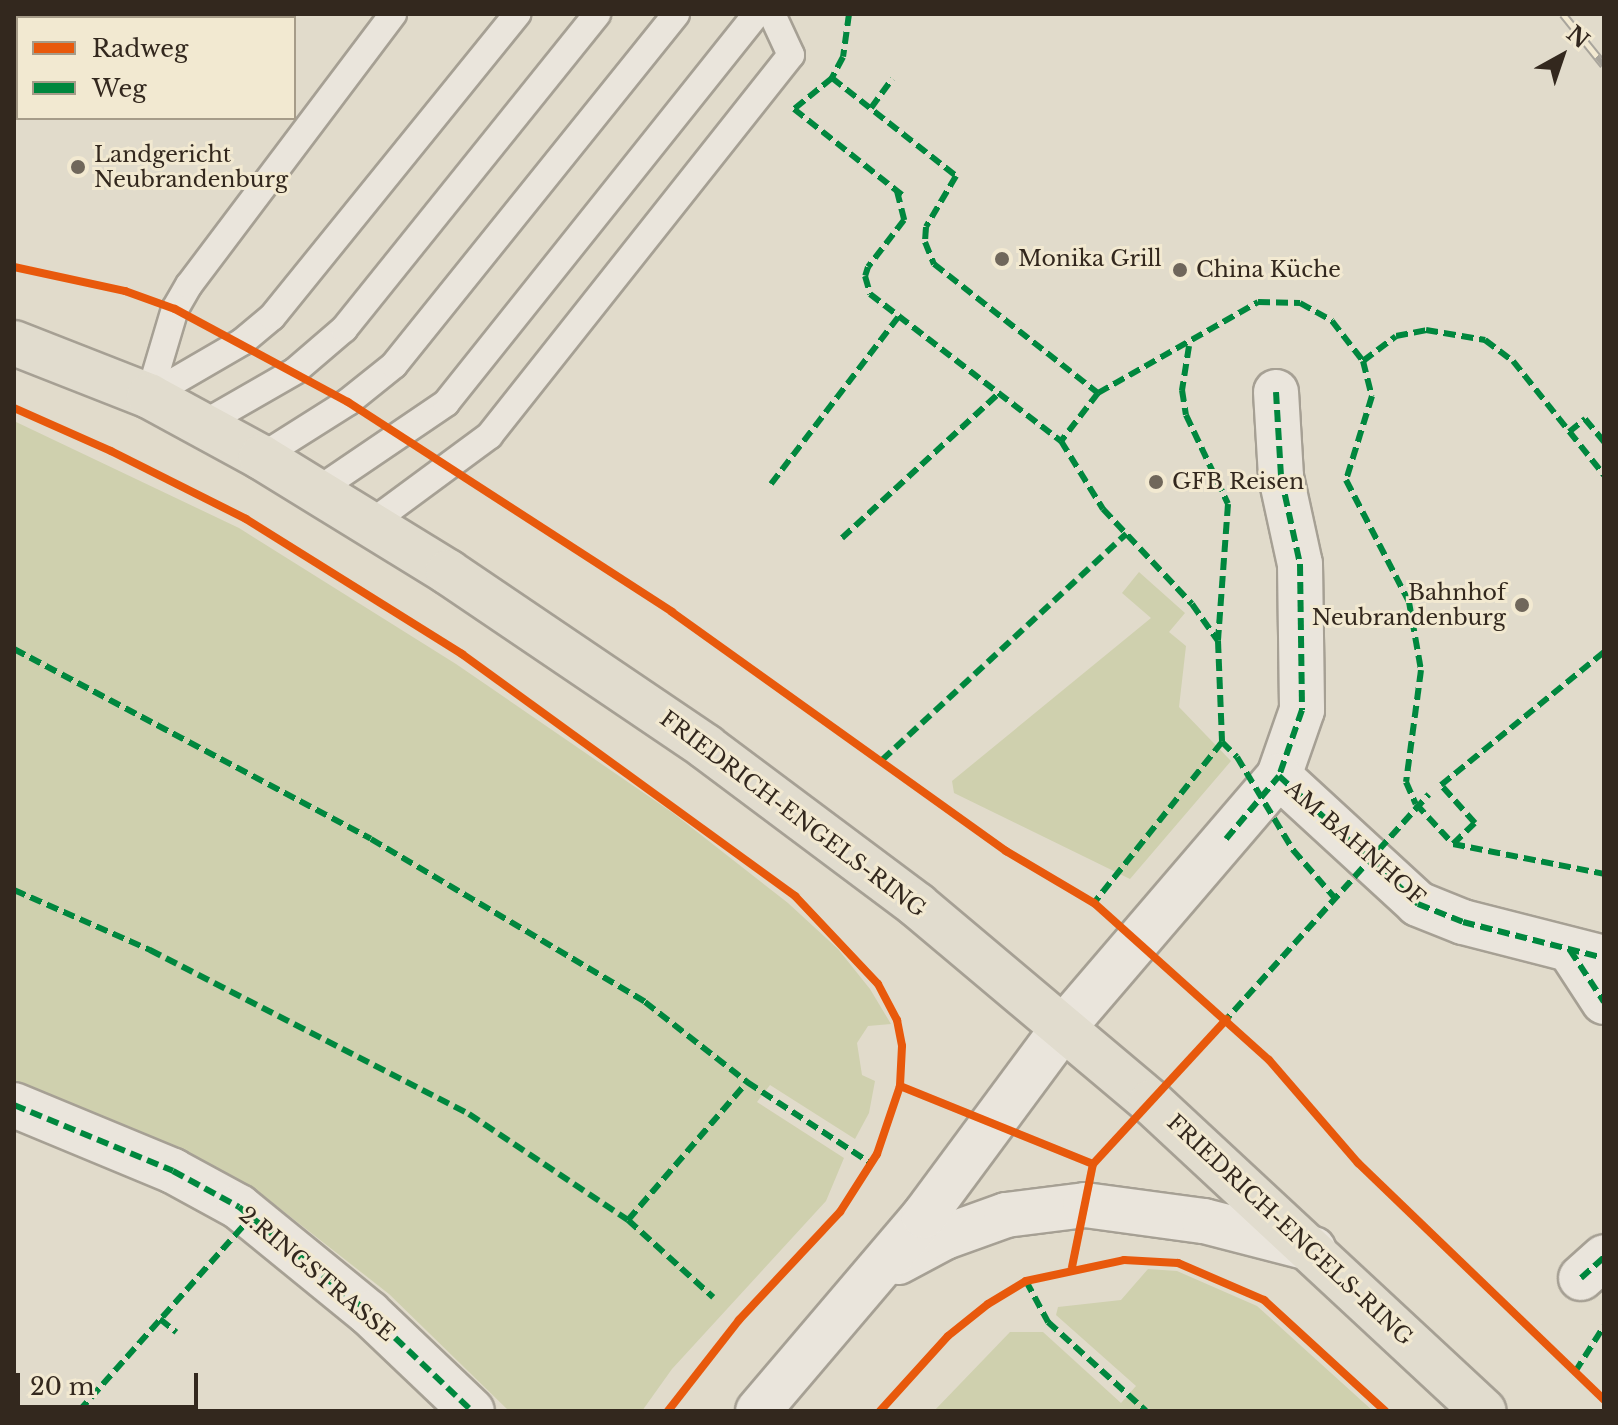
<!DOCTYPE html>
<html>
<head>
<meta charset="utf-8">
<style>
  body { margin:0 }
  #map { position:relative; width:1618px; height:1425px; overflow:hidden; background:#e1dbcb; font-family:"Libre Baskerville",serif }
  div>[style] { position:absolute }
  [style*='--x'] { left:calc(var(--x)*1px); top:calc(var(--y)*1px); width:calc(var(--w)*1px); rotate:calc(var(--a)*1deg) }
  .green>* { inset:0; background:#cfd0ae }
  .roads { filter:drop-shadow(2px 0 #a6a094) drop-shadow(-2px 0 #a6a094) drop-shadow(0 2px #a6a094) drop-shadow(0 -2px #a6a094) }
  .service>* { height:26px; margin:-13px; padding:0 13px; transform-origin:13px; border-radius:13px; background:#eae5dc }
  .minor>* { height:44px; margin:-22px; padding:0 22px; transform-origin:22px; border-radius:22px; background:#eae5dc }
  .primary>* { height:44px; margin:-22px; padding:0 22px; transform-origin:22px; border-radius:22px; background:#e1dcce }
  .rail>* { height:9px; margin-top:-4.5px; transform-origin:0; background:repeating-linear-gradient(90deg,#f2e9d1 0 18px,#a9a59c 0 36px); box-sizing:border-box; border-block:2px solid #a9a59c }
  .quiet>* { height:6px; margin-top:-3px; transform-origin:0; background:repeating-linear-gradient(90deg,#00873e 0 12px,transparent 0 18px) }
  .cycleway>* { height:8px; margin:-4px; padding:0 4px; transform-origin:4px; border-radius:4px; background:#e8590c }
  .dots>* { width:22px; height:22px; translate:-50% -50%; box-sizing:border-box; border:4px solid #f2e9d1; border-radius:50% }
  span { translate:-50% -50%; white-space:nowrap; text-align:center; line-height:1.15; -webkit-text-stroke:6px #f2e9d1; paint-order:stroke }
  .poi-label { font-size:22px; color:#33281e }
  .left { translate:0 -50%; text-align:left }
  .right { translate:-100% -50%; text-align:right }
  .street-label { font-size:22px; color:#33281e }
  .frame { position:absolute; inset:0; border:16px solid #33281e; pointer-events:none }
  .legend { position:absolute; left:16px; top:16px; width:280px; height:104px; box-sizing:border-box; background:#f2e9d1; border:2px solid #a69c89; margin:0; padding:10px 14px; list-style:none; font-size:24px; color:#33281e }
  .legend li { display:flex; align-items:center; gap:16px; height:40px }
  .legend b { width:40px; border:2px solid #a69c89 }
  .north { position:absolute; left:1522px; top:16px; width:80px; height:80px; -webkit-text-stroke:6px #f2e9d1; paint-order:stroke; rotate:40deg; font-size:22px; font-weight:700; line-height:32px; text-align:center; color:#33281e }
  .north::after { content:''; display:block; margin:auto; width:28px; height:36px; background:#33281e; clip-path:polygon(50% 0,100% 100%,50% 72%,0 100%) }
  .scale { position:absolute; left:16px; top:1373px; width:182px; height:36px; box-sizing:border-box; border:4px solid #33281e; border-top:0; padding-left:10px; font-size:24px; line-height:28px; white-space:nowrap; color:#33281e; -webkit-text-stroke:6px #f2e9d1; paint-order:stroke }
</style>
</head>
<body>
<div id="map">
  <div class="green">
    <div style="clip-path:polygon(14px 421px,239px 528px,456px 664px,673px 813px,788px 903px,838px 949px,870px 989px,891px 1024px,868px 1026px,857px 1043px,862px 1075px,875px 1081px,869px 1113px,855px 1139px,770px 1085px,757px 1102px,844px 1158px,826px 1201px,672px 1369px,642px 1411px,509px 1411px,389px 1294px,264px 1196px,162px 1144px,14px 1085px)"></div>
    <div style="clip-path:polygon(1139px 572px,1185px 613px,1169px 632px,1186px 646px,1179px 707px,1231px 761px,1130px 879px,954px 793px,952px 781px,1151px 618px,1122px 593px)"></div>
    <div style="clip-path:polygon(1148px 1269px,1177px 1271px,1257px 1306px,1373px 1411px,934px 1411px,1010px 1332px,1043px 1332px,1121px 1403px,1136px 1386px,1056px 1315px,1058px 1307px,1121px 1300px)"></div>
  </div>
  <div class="roads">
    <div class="service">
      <div style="--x:149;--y:396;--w:108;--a:-30.1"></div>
      <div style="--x:242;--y:342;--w:39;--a:-40"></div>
      <div style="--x:272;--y:317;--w:390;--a:-51"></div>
      <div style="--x:149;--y:396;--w:91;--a:-73.4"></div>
      <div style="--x:175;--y:309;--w:28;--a:-60"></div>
      <div style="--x:189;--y:285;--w:339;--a:-53"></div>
      <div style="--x:203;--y:424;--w:106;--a:-29.9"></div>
      <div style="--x:295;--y:371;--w:65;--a:-40.6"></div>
      <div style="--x:344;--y:329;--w:404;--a:-51.2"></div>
      <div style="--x:261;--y:457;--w:103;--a:-32.3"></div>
      <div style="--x:348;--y:402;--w:59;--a:-38.8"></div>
      <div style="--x:394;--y:365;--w:450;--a:-51.2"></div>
      <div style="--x:318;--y:490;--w:155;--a:-34.2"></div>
      <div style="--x:446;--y:403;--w:497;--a:-51.4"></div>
      <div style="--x:371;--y:523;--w:147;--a:-36.4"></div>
      <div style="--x:489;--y:436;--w:486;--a:-51.6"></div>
      <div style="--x:791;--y:55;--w:45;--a:-114.9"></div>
    </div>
    <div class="minor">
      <div style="--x:1276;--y:392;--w:85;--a:86.6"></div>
      <div style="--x:1281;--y:477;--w:89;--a:77.7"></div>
      <div style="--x:1300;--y:564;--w:146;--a:89.2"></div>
      <div style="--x:1302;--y:710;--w:70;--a:109.2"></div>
      <div style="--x:1279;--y:776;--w:189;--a:42.6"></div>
      <div style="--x:1418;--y:904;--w:48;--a:21.8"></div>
      <div style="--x:1463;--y:922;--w:146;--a:14.3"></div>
      <div style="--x:1570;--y:950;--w:62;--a:56.8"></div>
      <div style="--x:14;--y:1105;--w:172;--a:22.5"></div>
      <div style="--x:173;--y:1171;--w:75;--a:28.6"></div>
      <div style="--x:239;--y:1207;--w:168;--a:39.2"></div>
      <div style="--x:369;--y:1313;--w:142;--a:43.6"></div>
      <div style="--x:898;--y:1262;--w:53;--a:-28"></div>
      <div style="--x:945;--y:1237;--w:65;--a:-19.8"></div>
      <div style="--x:1006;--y:1215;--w:80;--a:-7.2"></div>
      <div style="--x:1085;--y:1205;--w:120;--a:7.7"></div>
      <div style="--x:1204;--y:1221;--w:113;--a:14.4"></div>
      <div style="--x:1581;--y:1278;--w:31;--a:-42"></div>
      <div style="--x:758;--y:1411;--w:256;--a:-49.6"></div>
      <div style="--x:924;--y:1216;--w:234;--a:-53.5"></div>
      <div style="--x:1063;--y:1028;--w:332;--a:-49.4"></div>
    </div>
    <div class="primary">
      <div style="--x:14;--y:343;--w:145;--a:21.4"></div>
      <div style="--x:149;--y:396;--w:128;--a:28.6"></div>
      <div style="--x:261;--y:457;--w:220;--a:31.6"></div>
      <div style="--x:448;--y:572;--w:312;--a:34.1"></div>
      <div style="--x:706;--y:747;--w:264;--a:36.8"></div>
      <div style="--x:917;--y:905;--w:306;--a:40.1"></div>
      <div style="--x:1151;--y:1102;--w:454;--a:42.9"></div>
    </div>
  </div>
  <div class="rail">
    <div style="--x:1563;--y:14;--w:65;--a:51.2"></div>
  </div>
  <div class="quiet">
    <div style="--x:849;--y:14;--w:43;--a:97.9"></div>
    <div style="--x:843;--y:57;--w:24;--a:118"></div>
    <div style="--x:832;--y:78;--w:158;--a:38.3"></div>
    <div style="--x:956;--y:176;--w:59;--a:120.5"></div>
    <div style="--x:926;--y:227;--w:15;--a:94"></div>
    <div style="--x:925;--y:242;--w:24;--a:68"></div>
    <div style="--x:934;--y:264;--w:209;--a:38.2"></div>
    <div style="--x:1098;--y:393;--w:61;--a:127.6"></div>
    <div style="--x:832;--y:78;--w:49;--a:140.8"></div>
    <div style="--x:794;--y:109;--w:138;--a:38.5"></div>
    <div style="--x:871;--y:108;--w:36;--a:-54"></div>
    <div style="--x:897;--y:191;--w:30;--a:76"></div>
    <div style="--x:904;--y:220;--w:59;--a:127.5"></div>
    <div style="--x:868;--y:267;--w:9;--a:108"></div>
    <div style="--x:865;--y:276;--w:19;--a:74"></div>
    <div style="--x:870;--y:294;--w:241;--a:37.6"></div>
    <div style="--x:1061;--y:441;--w:80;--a:58.3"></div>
    <div style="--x:1103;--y:509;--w:130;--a:46.9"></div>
    <div style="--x:1192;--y:604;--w:45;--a:54.9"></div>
    <div style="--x:1218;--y:641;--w:101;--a:87.7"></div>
    <div style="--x:1222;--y:742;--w:206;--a:128.5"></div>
    <div style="--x:1189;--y:346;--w:45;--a:99"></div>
    <div style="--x:1182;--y:390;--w:25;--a:81"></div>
    <div style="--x:1186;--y:415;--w:98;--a:64.7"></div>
    <div style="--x:1228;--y:504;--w:137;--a:94.2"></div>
    <div style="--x:1363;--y:361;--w:41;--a:-37.1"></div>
    <div style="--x:1396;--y:336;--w:31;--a:-11"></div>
    <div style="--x:1426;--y:330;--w:60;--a:9.6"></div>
    <div style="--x:1485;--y:340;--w:35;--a:37"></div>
    <div style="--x:1513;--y:361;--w:146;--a:51.4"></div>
    <div style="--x:1276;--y:392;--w:85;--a:86.6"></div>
    <div style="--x:1281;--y:477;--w:89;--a:77.7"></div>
    <div style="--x:1300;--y:564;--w:146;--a:89.2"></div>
    <div style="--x:1302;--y:710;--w:70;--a:109.2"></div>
    <div style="--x:1279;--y:776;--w:189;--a:42.6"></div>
    <div style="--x:1418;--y:904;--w:48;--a:21.8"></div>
    <div style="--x:1463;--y:922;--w:146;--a:14.3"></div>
    <div style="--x:1098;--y:393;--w:184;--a:-29.6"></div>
    <div style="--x:1258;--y:302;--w:42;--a:1.4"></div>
    <div style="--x:1300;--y:303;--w:37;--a:29"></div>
    <div style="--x:1332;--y:321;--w:51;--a:52.2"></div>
    <div style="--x:1363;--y:361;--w:36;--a:76"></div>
    <div style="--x:1372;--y:396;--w:88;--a:107.2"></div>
    <div style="--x:1346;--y:480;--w:137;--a:62.7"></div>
    <div style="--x:1409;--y:602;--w:69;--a:80"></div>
    <div style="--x:1421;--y:670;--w:113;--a:97.6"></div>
    <div style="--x:1406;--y:782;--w:24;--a:66"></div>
    <div style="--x:1416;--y:804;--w:54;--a:47.2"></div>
    <div style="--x:1453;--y:844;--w:154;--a:11.2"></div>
    <div style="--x:1569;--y:432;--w:21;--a:-39"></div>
    <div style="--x:1585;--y:419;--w:30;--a:50"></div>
    <div style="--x:771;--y:484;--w:210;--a:-52.7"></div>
    <div style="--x:842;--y:538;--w:212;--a:-42.7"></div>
    <div style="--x:14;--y:649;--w:404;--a:28"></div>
    <div style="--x:371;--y:839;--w:319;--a:30.7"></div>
    <div style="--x:645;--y:1002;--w:130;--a:38.1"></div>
    <div style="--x:747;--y:1082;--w:149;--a:33.3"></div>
    <div style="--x:1222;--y:742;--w:21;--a:45"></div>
    <div style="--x:1237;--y:757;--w:109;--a:58.9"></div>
    <div style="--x:1293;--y:850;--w:62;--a:48.9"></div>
    <div style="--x:882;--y:760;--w:333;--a:-42.8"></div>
    <div style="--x:1226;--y:839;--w:82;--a:-49.9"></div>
    <div style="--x:1453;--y:844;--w:30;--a:-44"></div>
    <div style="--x:1475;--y:823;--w:51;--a:-131.8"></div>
    <div style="--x:1441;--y:785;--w:210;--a:-39.2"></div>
    <div style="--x:14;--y:890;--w:149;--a:23.8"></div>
    <div style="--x:150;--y:950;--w:359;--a:27.2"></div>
    <div style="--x:469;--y:1114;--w:191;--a:33.7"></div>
    <div style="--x:628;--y:1220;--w:115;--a:42.2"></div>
    <div style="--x:1570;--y:950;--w:62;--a:56.8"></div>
    <div style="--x:1222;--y:1024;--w:309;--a:-48"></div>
    <div style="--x:14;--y:1105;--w:172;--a:22.5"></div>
    <div style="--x:173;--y:1171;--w:75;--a:28.6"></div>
    <div style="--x:239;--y:1207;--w:168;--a:39.2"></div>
    <div style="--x:369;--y:1313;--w:142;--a:43.6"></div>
    <div style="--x:628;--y:1220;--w:182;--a:-49.2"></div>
    <div style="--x:1581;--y:1278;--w:31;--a:-42"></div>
    <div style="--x:1026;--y:1281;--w:47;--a:61.8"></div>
    <div style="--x:1048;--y:1322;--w:132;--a:42.2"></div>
    <div style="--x:160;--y:1319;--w:21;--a:39"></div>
    <div style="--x:1575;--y:1372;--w:54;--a:-57.8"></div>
    <div style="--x:79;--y:1411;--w:259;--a:-48.4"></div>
  </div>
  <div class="cycleway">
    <div style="--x:14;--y:267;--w:114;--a:12.2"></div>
    <div style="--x:125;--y:291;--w:53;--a:19.8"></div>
    <div style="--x:175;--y:309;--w:196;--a:28.3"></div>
    <div style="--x:348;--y:402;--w:386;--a:32.9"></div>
    <div style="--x:672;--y:612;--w:411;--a:35.6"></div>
    <div style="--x:1006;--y:851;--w:102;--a:30.6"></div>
    <div style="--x:1094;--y:903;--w:235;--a:41.9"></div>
    <div style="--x:1269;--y:1060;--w:136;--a:49.2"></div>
    <div style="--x:1358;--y:1163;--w:342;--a:43.9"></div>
    <div style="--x:14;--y:408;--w:106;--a:23.9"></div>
    <div style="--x:111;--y:451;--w:151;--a:26.7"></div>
    <div style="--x:246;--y:519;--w:255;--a:32"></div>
    <div style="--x:462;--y:654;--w:412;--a:36"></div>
    <div style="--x:795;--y:896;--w:121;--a:46.7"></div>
    <div style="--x:878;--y:984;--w:41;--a:62.2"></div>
    <div style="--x:897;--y:1020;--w:26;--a:79"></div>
    <div style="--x:902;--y:1046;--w:40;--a:92.9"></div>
    <div style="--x:900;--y:1086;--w:72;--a:108.7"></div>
    <div style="--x:877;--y:1154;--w:69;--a:122.5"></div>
    <div style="--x:840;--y:1212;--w:148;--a:133.1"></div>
    <div style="--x:739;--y:1320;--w:115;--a:128"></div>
    <div style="--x:900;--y:1086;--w:208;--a:22"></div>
    <div style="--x:1072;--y:1267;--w:105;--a:-78.5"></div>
    <div style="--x:1093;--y:1164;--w:197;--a:-47.3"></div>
    <div style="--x:880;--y:1411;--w:101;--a:-47.8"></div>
    <div style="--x:948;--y:1336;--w:51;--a:-38.7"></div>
    <div style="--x:988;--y:1304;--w:44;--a:-31.2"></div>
    <div style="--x:1026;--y:1281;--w:100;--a:-12.1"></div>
    <div style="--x:1124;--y:1260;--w:54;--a:3.2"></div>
    <div style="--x:1178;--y:1263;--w:94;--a:23.3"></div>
    <div style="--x:1264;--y:1300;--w:164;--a:42.5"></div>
  </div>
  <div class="dots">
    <div style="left:78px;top:167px;background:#70675b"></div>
    <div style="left:1002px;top:259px;background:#70675b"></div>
    <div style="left:1180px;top:270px;background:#70675b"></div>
    <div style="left:1156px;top:482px;background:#70675b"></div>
    <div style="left:1522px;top:605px;background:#70675b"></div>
  </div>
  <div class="poi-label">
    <span class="left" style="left:94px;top:167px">Landgericht<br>Neubrandenburg</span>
    <span class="left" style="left:1018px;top:259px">Monika Grill</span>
    <span class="left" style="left:1196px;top:270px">China Küche</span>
    <span class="left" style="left:1172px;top:482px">GFB Reisen</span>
    <span class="right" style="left:1506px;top:605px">Bahnhof<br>Neubrandenburg</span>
  </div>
  <div class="street-label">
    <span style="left:793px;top:814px;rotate:37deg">FRIEDRICH-ENGELS-RING</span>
    <span style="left:1355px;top:843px;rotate:41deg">AM BAHNHOF</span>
    <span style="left:1290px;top:1230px;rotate:43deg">FRIEDRICH-ENGELS-RING</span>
    <span style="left:317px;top:1274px;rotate:40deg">2.RINGSTRASSE</span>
  </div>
  <div class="frame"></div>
  <ul class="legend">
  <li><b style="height:10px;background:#e8590c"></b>Radweg</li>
  <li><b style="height:10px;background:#00873e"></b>Weg</li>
  </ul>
  <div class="north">N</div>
  <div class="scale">20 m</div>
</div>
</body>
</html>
